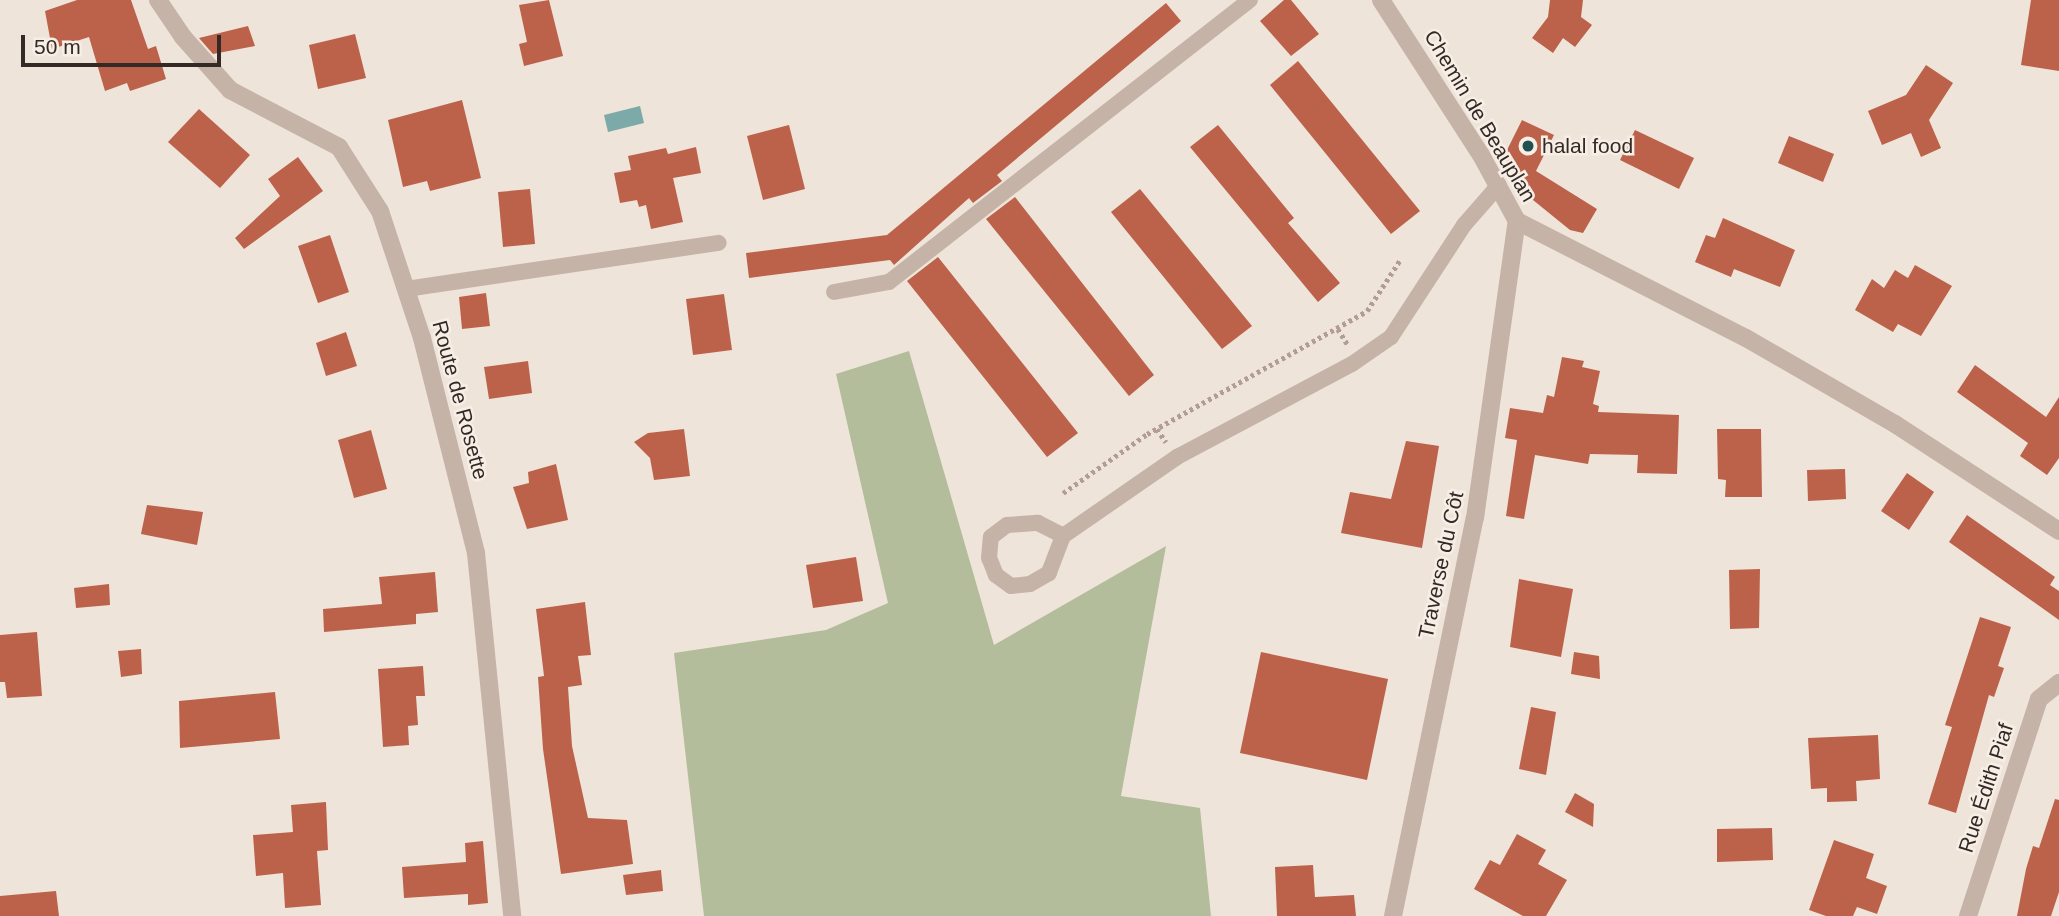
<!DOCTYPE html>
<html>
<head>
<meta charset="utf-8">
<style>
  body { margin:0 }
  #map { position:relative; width:2059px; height:916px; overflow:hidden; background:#efe4d9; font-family:Arial,sans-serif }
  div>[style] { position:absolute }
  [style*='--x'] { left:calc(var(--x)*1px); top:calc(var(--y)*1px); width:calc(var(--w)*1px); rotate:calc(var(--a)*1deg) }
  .green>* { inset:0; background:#b3bd9b }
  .water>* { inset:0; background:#7baaa9 }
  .building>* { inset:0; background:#bc614a }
  .path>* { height:4.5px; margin-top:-2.25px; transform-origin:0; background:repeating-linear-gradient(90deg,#b19d91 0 3.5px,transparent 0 7px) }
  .service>* { height:16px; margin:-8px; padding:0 8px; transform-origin:8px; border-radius:8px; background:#c6b3a7 }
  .minor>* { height:18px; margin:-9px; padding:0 9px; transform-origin:9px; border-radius:9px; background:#c6b3a7 }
  .dots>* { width:19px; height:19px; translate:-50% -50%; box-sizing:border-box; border:4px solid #f7eee5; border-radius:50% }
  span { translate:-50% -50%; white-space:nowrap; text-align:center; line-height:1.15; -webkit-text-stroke:5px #f7eee5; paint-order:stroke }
  .street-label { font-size:21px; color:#332a27 }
  .poi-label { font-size:21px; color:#332a27 }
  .left { translate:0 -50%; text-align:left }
  .scale { position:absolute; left:21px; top:35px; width:200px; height:32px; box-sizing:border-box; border:4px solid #332a27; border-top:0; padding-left:9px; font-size:21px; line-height:24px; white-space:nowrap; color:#332a27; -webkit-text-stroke:5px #f7eee5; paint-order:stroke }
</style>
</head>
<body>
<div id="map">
  <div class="green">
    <div style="clip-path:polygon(909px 351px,994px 645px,1166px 546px,1121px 796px,1200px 808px,1211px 916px,704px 916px,674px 653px,826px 630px,888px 603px,836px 374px)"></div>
  </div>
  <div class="water">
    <div style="clip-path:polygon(640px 106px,644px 123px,608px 132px,604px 115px)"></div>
  </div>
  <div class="building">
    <div style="clip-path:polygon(77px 0,131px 0,148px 49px,156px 46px,166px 79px,130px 91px,127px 83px,105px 91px,89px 37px,52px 49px,45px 11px)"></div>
    <div style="clip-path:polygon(549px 0,563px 56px,524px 66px,519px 44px,527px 42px,519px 5px)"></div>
    <div style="clip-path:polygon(1284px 0,1291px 0,1319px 34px,1291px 56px,1260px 21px)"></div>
    <div style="clip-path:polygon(1550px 0,1583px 0,1581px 17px,1592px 25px,1575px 47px,1563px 38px,1553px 53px,1532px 38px,1548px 17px)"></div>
    <div style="clip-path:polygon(2031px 0,2059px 0,2059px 71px,2021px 65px)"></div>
    <div style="clip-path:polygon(1166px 3px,1181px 21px,997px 175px,1002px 181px,973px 203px,969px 198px,894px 265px,890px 260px,749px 278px,746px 253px,887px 235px)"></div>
    <div style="clip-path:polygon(248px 26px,255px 46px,213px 54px,199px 38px)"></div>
    <div style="clip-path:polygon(355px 34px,366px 78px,318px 89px,309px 45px)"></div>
    <div style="clip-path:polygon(1298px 61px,1420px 211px,1391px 234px,1270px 85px)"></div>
    <div style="clip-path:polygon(1926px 65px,1953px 83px,1929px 120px,1941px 148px,1921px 157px,1911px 133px,1882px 145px,1868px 111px,1906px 95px)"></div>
    <div style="clip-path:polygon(462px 100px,481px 178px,430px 191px,427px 181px,403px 187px,388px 120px)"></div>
    <div style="clip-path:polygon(199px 109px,250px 155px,220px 188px,168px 142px)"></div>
    <div style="clip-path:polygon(1522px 120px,1554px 135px,1536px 171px,1597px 209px,1583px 233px,1570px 230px,1533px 200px,1496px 146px,1506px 152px)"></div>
    <div style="clip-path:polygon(789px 125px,805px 189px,763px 200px,747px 136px)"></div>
    <div style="clip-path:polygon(1218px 125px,1294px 218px,1288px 223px,1340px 283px,1318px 302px,1190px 147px)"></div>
    <div style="clip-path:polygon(1635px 130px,1694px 158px,1679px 189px,1620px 160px)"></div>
    <div style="clip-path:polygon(1789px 136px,1834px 154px,1823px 182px,1778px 163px)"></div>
    <div style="clip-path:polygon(696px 147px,701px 173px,673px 178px,683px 222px,651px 229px,646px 205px,639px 207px,637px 200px,620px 203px,614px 173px,631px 170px,628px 156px,666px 148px,668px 154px)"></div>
    <div style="clip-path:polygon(298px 157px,323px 191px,244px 249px,235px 238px,280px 196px,268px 179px)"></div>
    <div style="clip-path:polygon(530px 189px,535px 244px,503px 247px,498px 192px)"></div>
    <div style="clip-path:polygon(1140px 189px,1252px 326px,1222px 349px,1111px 212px)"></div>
    <div style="clip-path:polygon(1015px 197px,1154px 375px,1129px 396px,986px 219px)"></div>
    <div style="clip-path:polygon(1723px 218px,1795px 250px,1780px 287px,1734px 269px,1731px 277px,1695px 262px,1706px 235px,1715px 238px)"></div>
    <div style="clip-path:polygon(330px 235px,349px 292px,318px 303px,298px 246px)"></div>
    <div style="clip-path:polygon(938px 257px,1078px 433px,1047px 457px,907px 281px)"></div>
    <div style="clip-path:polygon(1915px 265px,1952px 286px,1921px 336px,1898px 324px,1893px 332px,1855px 310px,1872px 279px,1884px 288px,1895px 270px,1908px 278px)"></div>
    <div style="clip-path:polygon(486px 293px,490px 326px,462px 329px,459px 297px)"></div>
    <div style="clip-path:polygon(724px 294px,732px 350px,693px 355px,686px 299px)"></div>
    <div style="clip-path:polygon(346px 332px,357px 366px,326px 376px,316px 343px)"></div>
    <div style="clip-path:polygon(1562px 357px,1584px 361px,1582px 367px,1600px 371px,1593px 404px,1599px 406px,1598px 412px,1679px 415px,1677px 474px,1637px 473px,1638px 455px,1590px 454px,1588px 464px,1535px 455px,1524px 519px,1506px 516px,1517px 440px,1505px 438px,1510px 408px,1543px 413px,1547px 395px,1554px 397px)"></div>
    <div style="clip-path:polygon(528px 361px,532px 393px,489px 399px,484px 367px)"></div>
    <div style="clip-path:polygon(1975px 365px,2046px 417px,2059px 397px,2059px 458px,2047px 475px,2020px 456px,2028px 443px,1957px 392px)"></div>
    <div style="clip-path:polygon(684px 429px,690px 476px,654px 480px,650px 458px,634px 442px,648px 433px)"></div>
    <div style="clip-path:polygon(1717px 429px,1761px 429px,1762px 497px,1725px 497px,1726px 480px,1718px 479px)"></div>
    <div style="clip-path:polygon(371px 430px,387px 489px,354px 498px,338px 440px)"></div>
    <div style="clip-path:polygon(1406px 441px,1439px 446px,1422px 548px,1341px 533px,1350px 492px,1391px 499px)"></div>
    <div style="clip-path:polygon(556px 464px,568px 520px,527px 529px,513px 487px,529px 483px,528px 472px)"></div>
    <div style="clip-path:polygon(1845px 469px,1846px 499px,1808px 501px,1807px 470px)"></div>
    <div style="clip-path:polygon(1907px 473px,1934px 492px,1909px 530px,1881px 511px)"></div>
    <div style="clip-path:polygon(147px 505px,203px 512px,197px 545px,141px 534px)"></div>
    <div style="clip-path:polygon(1967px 515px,2055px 577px,2050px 585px,2059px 591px,2059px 620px,1949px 542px)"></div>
    <div style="clip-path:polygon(856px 557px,863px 601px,813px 608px,806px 565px)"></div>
    <div style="clip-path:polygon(1760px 569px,1759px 628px,1730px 629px,1729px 570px)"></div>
    <div style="clip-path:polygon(435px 572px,438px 612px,416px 614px,416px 624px,324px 632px,323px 609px,382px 604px,379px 577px)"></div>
    <div style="clip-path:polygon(1519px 579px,1573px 589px,1561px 657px,1510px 647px)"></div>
    <div style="clip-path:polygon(109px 584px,110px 605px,76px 608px,74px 588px)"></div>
    <div style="clip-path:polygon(585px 602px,591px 655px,578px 656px,582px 685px,568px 687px,572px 746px,588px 818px,627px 820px,633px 864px,561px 874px,543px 749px,538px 677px,544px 676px,536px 609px)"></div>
    <div style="clip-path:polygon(1980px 617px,2011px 627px,1998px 666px,2004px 668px,1994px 697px,1989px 695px,1956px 813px,1928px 804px,1952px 727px,1945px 725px)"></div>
    <div style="clip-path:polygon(37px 632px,42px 696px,7px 698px,5px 682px,0 682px,0 635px)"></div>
    <div style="clip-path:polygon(141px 649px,142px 674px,121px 677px,118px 651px)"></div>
    <div style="clip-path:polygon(1261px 652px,1388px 679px,1367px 780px,1240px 753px)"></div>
    <div style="clip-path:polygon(1574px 652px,1599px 656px,1600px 679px,1571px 674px)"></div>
    <div style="clip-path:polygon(423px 666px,425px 696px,416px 696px,418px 725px,408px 726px,409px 745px,383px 747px,378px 669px)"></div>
    <div style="clip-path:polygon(275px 692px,280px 739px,180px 748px,179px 701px)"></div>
    <div style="clip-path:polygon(1531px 707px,1556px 712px,1546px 775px,1519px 769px)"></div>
    <div style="clip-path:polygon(1878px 735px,1880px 779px,1856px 781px,1857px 801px,1827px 802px,1827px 788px,1811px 789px,1808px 738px)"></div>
    <div style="clip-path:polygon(1575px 793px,1594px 804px,1593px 827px,1565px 812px)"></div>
    <div style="clip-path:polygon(2055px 799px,2059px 800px,2059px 892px,2051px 916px,2017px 916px,2026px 869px,2033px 846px,2039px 848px)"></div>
    <div style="clip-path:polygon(326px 802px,328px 850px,317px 851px,321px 905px,285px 908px,283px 873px,256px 876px,253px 835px,293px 832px,291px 805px)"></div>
    <div style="clip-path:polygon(1772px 828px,1773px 860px,1717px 862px,1717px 829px)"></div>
    <div style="clip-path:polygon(1517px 834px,1546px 850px,1538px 864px,1567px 880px,1546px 916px,1523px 916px,1474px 889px,1490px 860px,1500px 865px)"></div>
    <div style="clip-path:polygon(1834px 840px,1874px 854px,1866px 878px,1887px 886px,1877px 914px,1857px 907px,1853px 916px,1826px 916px,1809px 910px)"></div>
    <div style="clip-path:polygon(483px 841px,488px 903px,468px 905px,468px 894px,404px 898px,402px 867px,466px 862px,465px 843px)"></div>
    <div style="clip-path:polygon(1313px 865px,1315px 897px,1354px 895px,1356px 916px,1277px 916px,1275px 867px)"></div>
    <div style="clip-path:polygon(661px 870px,663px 891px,626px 895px,623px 875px)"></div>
    <div style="clip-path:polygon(56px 891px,59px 916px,0 916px,0 896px)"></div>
  </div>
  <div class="path">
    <div style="--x:1338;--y:329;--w:19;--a:58"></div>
    <div style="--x:1157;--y:429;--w:16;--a:55"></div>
    <div style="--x:1063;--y:493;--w:103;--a:-35.1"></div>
    <div style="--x:1147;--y:434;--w:252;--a:-29.2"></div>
    <div style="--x:1367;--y:311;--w:61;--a:-57.1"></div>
  </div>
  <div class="service">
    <div style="--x:406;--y:289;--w:316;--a:-8.4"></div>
    <div style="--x:834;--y:292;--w:56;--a:-10.3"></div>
    <div style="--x:889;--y:282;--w:458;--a:-38"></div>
    <div style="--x:1063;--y:536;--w:40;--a:111"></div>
    <div style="--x:1049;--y:573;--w:22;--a:150"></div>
    <div style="--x:1030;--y:584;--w:19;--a:174"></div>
    <div style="--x:1011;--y:586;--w:19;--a:-144"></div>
    <div style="--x:996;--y:575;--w:18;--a:-112"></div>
    <div style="--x:989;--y:558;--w:21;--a:-85"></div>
    <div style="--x:991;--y:537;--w:20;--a:-37"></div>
    <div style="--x:1007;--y:525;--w:31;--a:-4"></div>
    <div style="--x:1038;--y:523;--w:28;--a:27"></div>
    <div style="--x:1063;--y:536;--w:139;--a:-34.7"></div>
    <div style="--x:1177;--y:457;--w:198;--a:-28"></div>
    <div style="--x:1352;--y:364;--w:47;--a:-34.7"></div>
    <div style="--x:1391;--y:337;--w:134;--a:-56.9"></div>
    <div style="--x:1464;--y:225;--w:53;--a:-48.8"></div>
  </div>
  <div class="minor">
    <div style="--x:158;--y:0;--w:45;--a:56"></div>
    <div style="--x:183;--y:37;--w:71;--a:48.4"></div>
    <div style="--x:230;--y:90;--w:123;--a:27.6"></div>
    <div style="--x:339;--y:147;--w:76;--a:57.4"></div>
    <div style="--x:380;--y:211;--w:134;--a:71.7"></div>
    <div style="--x:422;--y:338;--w:222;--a:75.9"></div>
    <div style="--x:476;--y:553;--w:365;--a:84.3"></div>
    <div style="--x:1381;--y:0;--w:184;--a:57.2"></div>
    <div style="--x:1481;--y:155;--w:75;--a:61.4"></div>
    <div style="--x:1517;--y:221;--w:257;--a:27.1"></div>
    <div style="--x:1746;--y:338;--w:172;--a:30"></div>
    <div style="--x:1895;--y:424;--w:196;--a:33.1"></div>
    <div style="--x:1393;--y:916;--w:406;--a:-78.4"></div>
    <div style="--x:1475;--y:518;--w:300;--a:-82"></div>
    <div style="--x:1968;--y:916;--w:228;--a:-71.9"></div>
    <div style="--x:2039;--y:699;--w:26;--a:-39"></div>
  </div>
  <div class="dots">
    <div style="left:1528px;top:146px;background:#205051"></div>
  </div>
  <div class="street-label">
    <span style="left:1480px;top:116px;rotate:59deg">Chemin de Beauplan</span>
    <span style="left:460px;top:400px;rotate:75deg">Route de Rosette</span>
    <span style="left:1441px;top:565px;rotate:-78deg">Traverse du Côt</span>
    <span style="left:1986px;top:788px;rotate:-72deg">Rue Édith Piaf</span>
  </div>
  <div class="poi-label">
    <span class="left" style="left:1542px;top:146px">halal food</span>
  </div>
  <div class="scale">50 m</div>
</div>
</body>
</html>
